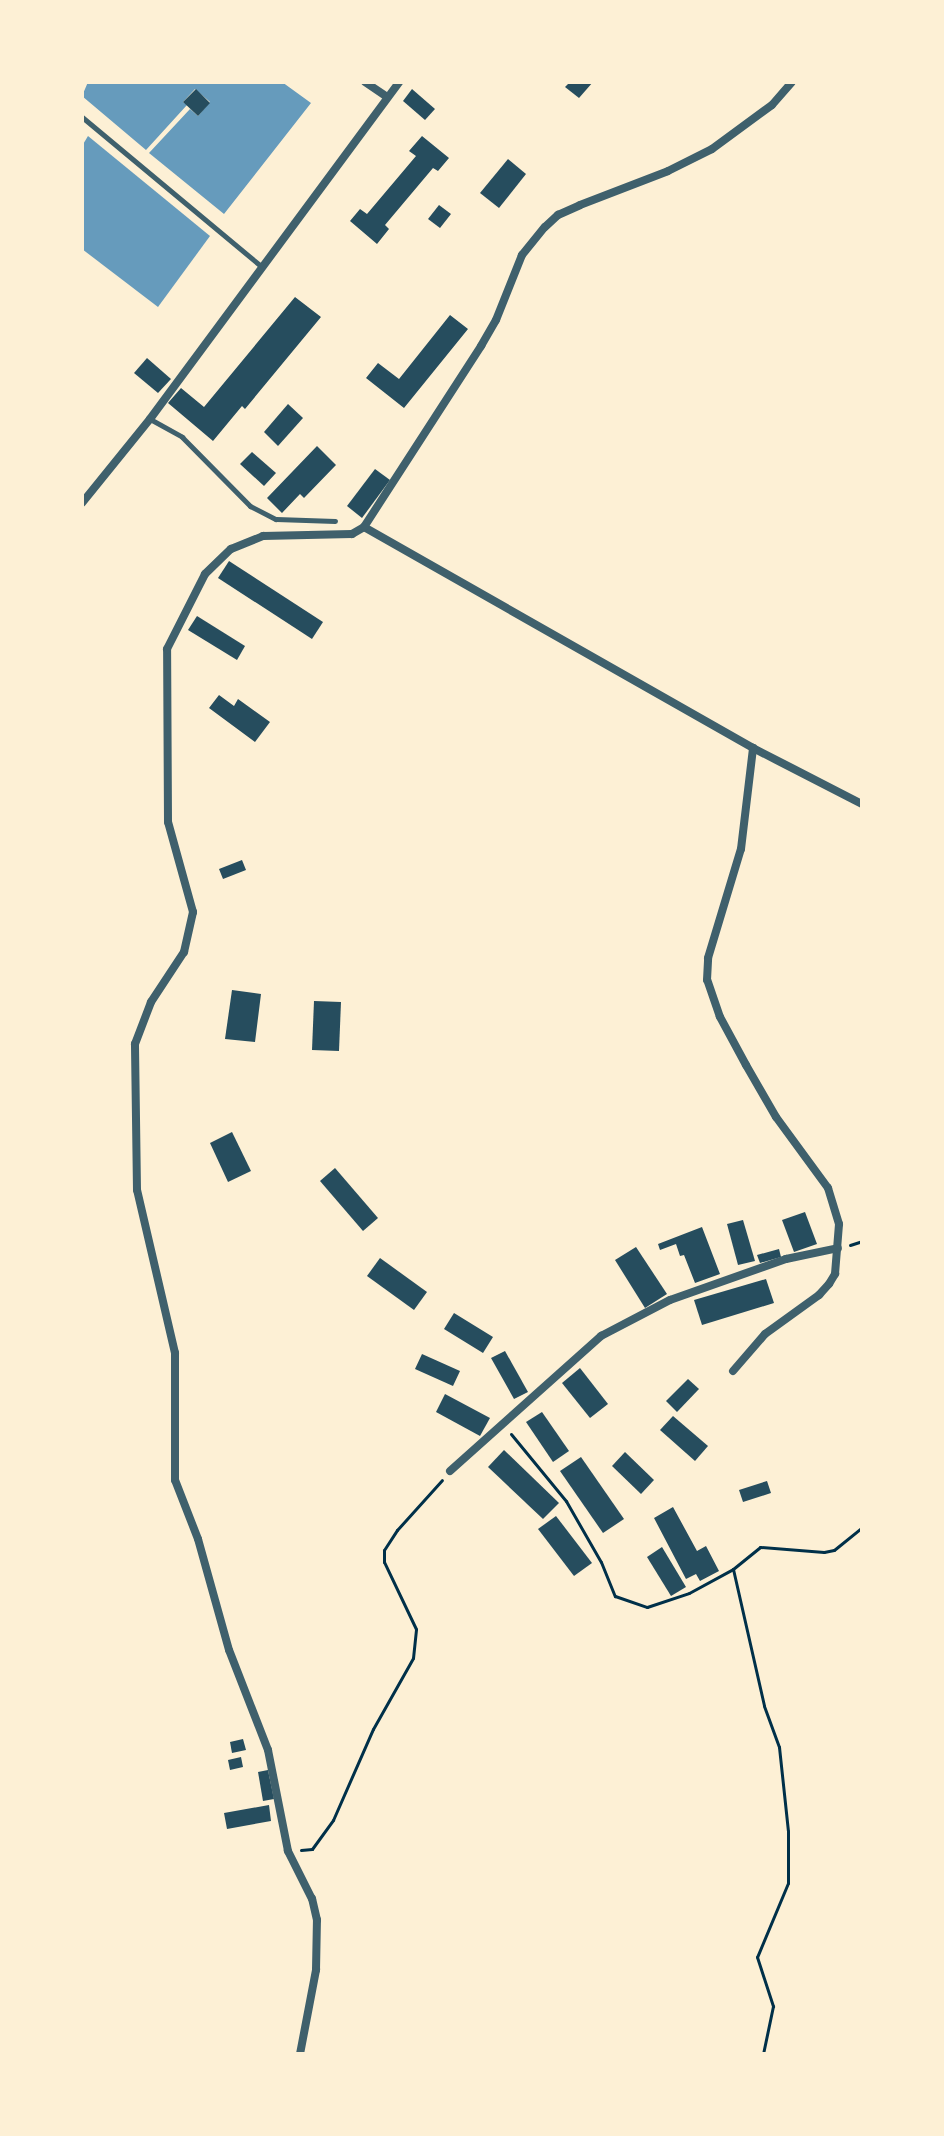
<!DOCTYPE html>
<html>
<head>
<meta charset="utf-8">
<style>
  body { margin:0 }
  #map { position:relative; width:944px; height:2136px; overflow:hidden; background:#fdf0d5; font-family:Lato,sans-serif }
  div>[style] { position:absolute }
  [style*='--x'] { left:calc(var(--x)*1px); top:calc(var(--y)*1px); width:calc(var(--w)*1px); rotate:calc(var(--a)*1deg) }
  .water>* { inset:0; background:#669bbc }
  .building>* { inset:0; background:#264d5e }
  .path>* { height:3px; margin:-1.5px; padding:0 1.5px; transform-origin:1.5px; border-radius:1.5px; background:#003049 }
  .service>* { height:5px; margin:-2.5px; padding:0 2.5px; transform-origin:2.5px; border-radius:2.5px; background:#3f606c }
  .minor>* { height:8px; margin:-4px; padding:0 4px; transform-origin:4px; border-radius:4px; background:#3f606c }
  span { translate:-50% -50%; white-space:nowrap; text-align:center; line-height:1.15; -webkit-text-stroke:6px #fdf0d5; paint-order:stroke }
  .frame { position:absolute; inset:0; border:84px solid #fdf0d5; pointer-events:none }
</style>
</head>
<body>
<div id="map">
  <div class="water">
    <div style="clip-path:polygon(88px 82px,282px 82px,311px 103px,224px 214px,149px 153px,190px 109px,198px 116px,210px 102px,195px 89px,183px 102px,187px 105px,146px 150px,82px 96px)"></div>
    <div style="clip-path:polygon(88px 136px,210px 236px,158px 307px,82px 249px,82px 146px)"></div>
  </div>
  <div class="building">
    <div style="clip-path:polygon(570px 82px,593px 82px,579px 98px,565px 87px)"></div>
    <div style="clip-path:polygon(196px 89px,210px 103px,198px 116px,183px 102px)"></div>
    <div style="clip-path:polygon(412px 89px,435px 109px,425px 120px,403px 101px)"></div>
    <div style="clip-path:polygon(422px 136px,449px 158px,438px 171px,433px 168px,385px 225px,389px 229px,377px 244px,350px 221px,360px 209px,367px 214px,416px 156px,409px 151px)"></div>
    <div style="clip-path:polygon(508px 159px,526px 174px,499px 208px,480px 193px)"></div>
    <div style="clip-path:polygon(439px 205px,451px 214px,440px 228px,428px 219px)"></div>
    <div style="clip-path:polygon(295px 297px,321px 317px,245px 409px,242px 406px,213px 441px,168px 403px,181px 388px,204px 407px)"></div>
    <div style="clip-path:polygon(450px 315px,468px 329px,404px 408px,366px 378px,378px 363px,399px 379px)"></div>
    <div style="clip-path:polygon(147px 358px,171px 379px,158px 393px,134px 373px)"></div>
    <div style="clip-path:polygon(288px 404px,303px 418px,278px 446px,264px 432px)"></div>
    <div style="clip-path:polygon(317px 446px,336px 465px,304px 498px,300px 494px,282px 513px,267px 498px)"></div>
    <div style="clip-path:polygon(252px 452px,276px 473px,264px 486px,240px 464px)"></div>
    <div style="clip-path:polygon(375px 469px,390px 480px,362px 518px,347px 506px)"></div>
    <div style="clip-path:polygon(229px 561px,323px 622px,312px 639px,218px 578px)"></div>
    <div style="clip-path:polygon(197px 616px,245px 646px,237px 660px,188px 630px)"></div>
    <div style="clip-path:polygon(219px 695px,234px 706px,238px 699px,270px 722px,255px 742px,209px 708px)"></div>
    <div style="clip-path:polygon(242px 860px,246px 870px,223px 879px,219px 869px)"></div>
    <div style="clip-path:polygon(232px 990px,261px 994px,255px 1042px,225px 1039px)"></div>
    <div style="clip-path:polygon(314px 1001px,341px 1002px,339px 1051px,312px 1050px)"></div>
    <div style="clip-path:polygon(232px 1132px,251px 1171px,228px 1182px,210px 1143px)"></div>
    <div style="clip-path:polygon(335px 1168px,378px 1218px,363px 1231px,320px 1181px)"></div>
    <div style="clip-path:polygon(805px 1212px,817px 1244px,794px 1252px,782px 1220px)"></div>
    <div style="clip-path:polygon(743px 1220px,755px 1261px,738px 1265px,727px 1224px)"></div>
    <div style="clip-path:polygon(702px 1227px,720px 1274px,695px 1283px,684px 1255px,680px 1256px,676px 1244px,660px 1250px,658px 1244px)"></div>
    <div style="clip-path:polygon(636px 1247px,667px 1294px,645px 1308px,615px 1260px)"></div>
    <div style="clip-path:polygon(779px 1249px,781px 1257px,760px 1263px,757px 1255px)"></div>
    <div style="clip-path:polygon(380px 1258px,427px 1292px,414px 1310px,367px 1276px)"></div>
    <div style="clip-path:polygon(766px 1279px,774px 1303px,702px 1325px,694px 1300px)"></div>
    <div style="clip-path:polygon(454px 1313px,493px 1337px,483px 1353px,444px 1329px)"></div>
    <div style="clip-path:polygon(505px 1351px,528px 1392px,514px 1399px,491px 1358px)"></div>
    <div style="clip-path:polygon(422px 1354px,460px 1371px,453px 1386px,415px 1369px)"></div>
    <div style="clip-path:polygon(580px 1368px,608px 1404px,590px 1418px,562px 1383px)"></div>
    <div style="clip-path:polygon(688px 1379px,699px 1389px,677px 1412px,666px 1401px)"></div>
    <div style="clip-path:polygon(445px 1394px,490px 1418px,480px 1436px,436px 1412px)"></div>
    <div style="clip-path:polygon(542px 1412px,569px 1451px,553px 1462px,526px 1422px)"></div>
    <div style="clip-path:polygon(673px 1416px,708px 1446px,695px 1461px,660px 1430px)"></div>
    <div style="clip-path:polygon(504px 1450px,559px 1503px,543px 1519px,488px 1467px)"></div>
    <div style="clip-path:polygon(625px 1452px,654px 1480px,641px 1494px,612px 1466px)"></div>
    <div style="clip-path:polygon(581px 1457px,624px 1519px,603px 1533px,560px 1471px)"></div>
    <div style="clip-path:polygon(767px 1481px,771px 1493px,743px 1502px,739px 1490px)"></div>
    <div style="clip-path:polygon(673px 1507px,697px 1551px,706px 1546px,719px 1571px,700px 1581px,696px 1574px,686px 1579px,654px 1518px)"></div>
    <div style="clip-path:polygon(556px 1516px,592px 1563px,574px 1576px,538px 1529px)"></div>
    <div style="clip-path:polygon(662px 1547px,686px 1587px,671px 1596px,647px 1557px)"></div>
    <div style="clip-path:polygon(243px 1739px,246px 1750px,232px 1753px,230px 1742px)"></div>
    <div style="clip-path:polygon(241px 1757px,243px 1767px,230px 1770px,228px 1760px)"></div>
    <div style="clip-path:polygon(268px 1770px,274px 1799px,263px 1801px,258px 1772px)"></div>
    <div style="clip-path:polygon(269px 1805px,271px 1821px,227px 1829px,224px 1813px)"></div>
  </div>
  <div class="path">
    <div style="--x:850;--y:1245;--w:13;--a:-18"></div>
    <div style="--x:511;--y:1434;--w:87;--a:50.6"></div>
    <div style="--x:566;--y:1501;--w:70;--a:60.2"></div>
    <div style="--x:601;--y:1562;--w:37;--a:68"></div>
    <div style="--x:615;--y:1596;--w:34;--a:19"></div>
    <div style="--x:647;--y:1607;--w:44;--a:-18.4"></div>
    <div style="--x:689;--y:1593;--w:50;--a:-28.6"></div>
    <div style="--x:733;--y:1569;--w:35;--a:-39"></div>
    <div style="--x:760;--y:1547;--w:64;--a:4.5"></div>
    <div style="--x:824;--y:1552;--w:10;--a:-11"></div>
    <div style="--x:834;--y:1550;--w:36;--a:-39"></div>
    <div style="--x:733;--y:1569;--w:140;--a:77.2"></div>
    <div style="--x:764;--y:1706;--w:44;--a:69.9"></div>
    <div style="--x:779;--y:1747;--w:84;--a:83.9"></div>
    <div style="--x:788;--y:1831;--w:52;--a:90"></div>
    <div style="--x:788;--y:1883;--w:80;--a:112.7"></div>
    <div style="--x:757;--y:1957;--w:52;--a:71.9"></div>
    <div style="--x:773;--y:2006;--w:49;--a:101.8"></div>
    <div style="--x:301;--y:1850;--w:11;--a:-5"></div>
    <div style="--x:312;--y:1849;--w:36;--a:-54"></div>
    <div style="--x:333;--y:1820;--w:99;--a:-66.3"></div>
    <div style="--x:373;--y:1729;--w:81;--a:-60.6"></div>
    <div style="--x:413;--y:1658;--w:29;--a:-84"></div>
    <div style="--x:416;--y:1629;--w:74;--a:-115.5"></div>
    <div style="--x:384;--y:1562;--w:12;--a:-90"></div>
    <div style="--x:384;--y:1550;--w:24;--a:-57"></div>
    <div style="--x:397;--y:1530;--w:67;--a:-48"></div>
  </div>
  <div class="service">
    <div style="--x:82;--y:117;--w:234;--a:39.8"></div>
    <div style="--x:150;--y:419;--w:37;--a:29"></div>
    <div style="--x:182;--y:437;--w:97;--a:45.4"></div>
    <div style="--x:250;--y:506;--w:29;--a:27"></div>
    <div style="--x:276;--y:519;--w:59;--a:1.9"></div>
  </div>
  <div class="minor">
    <div style="--x:365;--y:82;--w:27;--a:34"></div>
    <div style="--x:82;--y:503;--w:108;--a:-51"></div>
    <div style="--x:150;--y:419;--w:419;--a:-53.5"></div>
    <div style="--x:364;--y:527;--w:447;--a:29.6"></div>
    <div style="--x:753;--y:748;--w:123;--a:27.2"></div>
    <div style="--x:733;--y:1371;--w:49;--a:-49.1"></div>
    <div style="--x:765;--y:1334;--w:67;--a:-35.8"></div>
    <div style="--x:819;--y:1295;--w:15;--a:-48"></div>
    <div style="--x:829;--y:1284;--w:12;--a:-59"></div>
    <div style="--x:835;--y:1274;--w:50;--a:-85.4"></div>
    <div style="--x:839;--y:1224;--w:38;--a:-107"></div>
    <div style="--x:828;--y:1188;--w:88;--a:-126.2"></div>
    <div style="--x:776;--y:1117;--w:60;--a:-120"></div>
    <div style="--x:746;--y:1065;--w:55;--a:-118.4"></div>
    <div style="--x:720;--y:1017;--w:39;--a:-109"></div>
    <div style="--x:707;--y:980;--w:22;--a:-87"></div>
    <div style="--x:708;--y:958;--w:114;--a:-73.2"></div>
    <div style="--x:741;--y:849;--w:102;--a:-83.2"></div>
    <div style="--x:450;--y:1471;--w:203;--a:-41.8"></div>
    <div style="--x:601;--y:1336;--w:78;--a:-27.6"></div>
    <div style="--x:670;--y:1300;--w:123;--a:-19.5"></div>
    <div style="--x:786;--y:1259;--w:53;--a:-11.9"></div>
    <div style="--x:300;--y:2054;--w:86;--a:-79.2"></div>
    <div style="--x:316;--y:1970;--w:50;--a:-88.9"></div>
    <div style="--x:317;--y:1920;--w:22;--a:-103"></div>
    <div style="--x:312;--y:1899;--w:54;--a:-116.6"></div>
    <div style="--x:288;--y:1851;--w:103;--a:-101.2"></div>
    <div style="--x:268;--y:1750;--w:107;--a:-111.3"></div>
    <div style="--x:229;--y:1650;--w:115;--a:-105.6"></div>
    <div style="--x:198;--y:1539;--w:63;--a:-111.3"></div>
    <div style="--x:175;--y:1480;--w:127;--a:-90"></div>
    <div style="--x:175;--y:1353;--w:167;--a:-103.1"></div>
    <div style="--x:137;--y:1190;--w:146;--a:-90.8"></div>
    <div style="--x:135;--y:1044;--w:45;--a:-69.1"></div>
    <div style="--x:151;--y:1002;--w:60;--a:-56.6"></div>
    <div style="--x:184;--y:952;--w:41;--a:-77.3"></div>
    <div style="--x:193;--y:912;--w:93;--a:-105.5"></div>
    <div style="--x:168;--y:822;--w:173;--a:-90.3"></div>
    <div style="--x:167;--y:649;--w:84;--a:-63.1"></div>
    <div style="--x:205;--y:574;--w:36;--a:-44"></div>
    <div style="--x:231;--y:549;--w:35;--a:-22"></div>
    <div style="--x:263;--y:536;--w:89;--a:-1.3"></div>
    <div style="--x:352;--y:534;--w:14;--a:-30"></div>
    <div style="--x:364;--y:527;--w:216;--a:-57.1"></div>
    <div style="--x:481;--y:346;--w:30;--a:-60"></div>
    <div style="--x:496;--y:320;--w:70;--a:-68.2"></div>
    <div style="--x:522;--y:255;--w:36;--a:-51"></div>
    <div style="--x:545;--y:227;--w:18;--a:-43"></div>
    <div style="--x:558;--y:215;--w:24;--a:-24"></div>
    <div style="--x:580;--y:205;--w:94;--a:-21.1"></div>
    <div style="--x:668;--y:171;--w:49;--a:-26.6"></div>
    <div style="--x:712;--y:149;--w:74;--a:-36.3"></div>
    <div style="--x:772;--y:105;--w:30;--a:-49"></div>
  </div>
  <div class="frame"></div>
</div>
</body>
</html>
